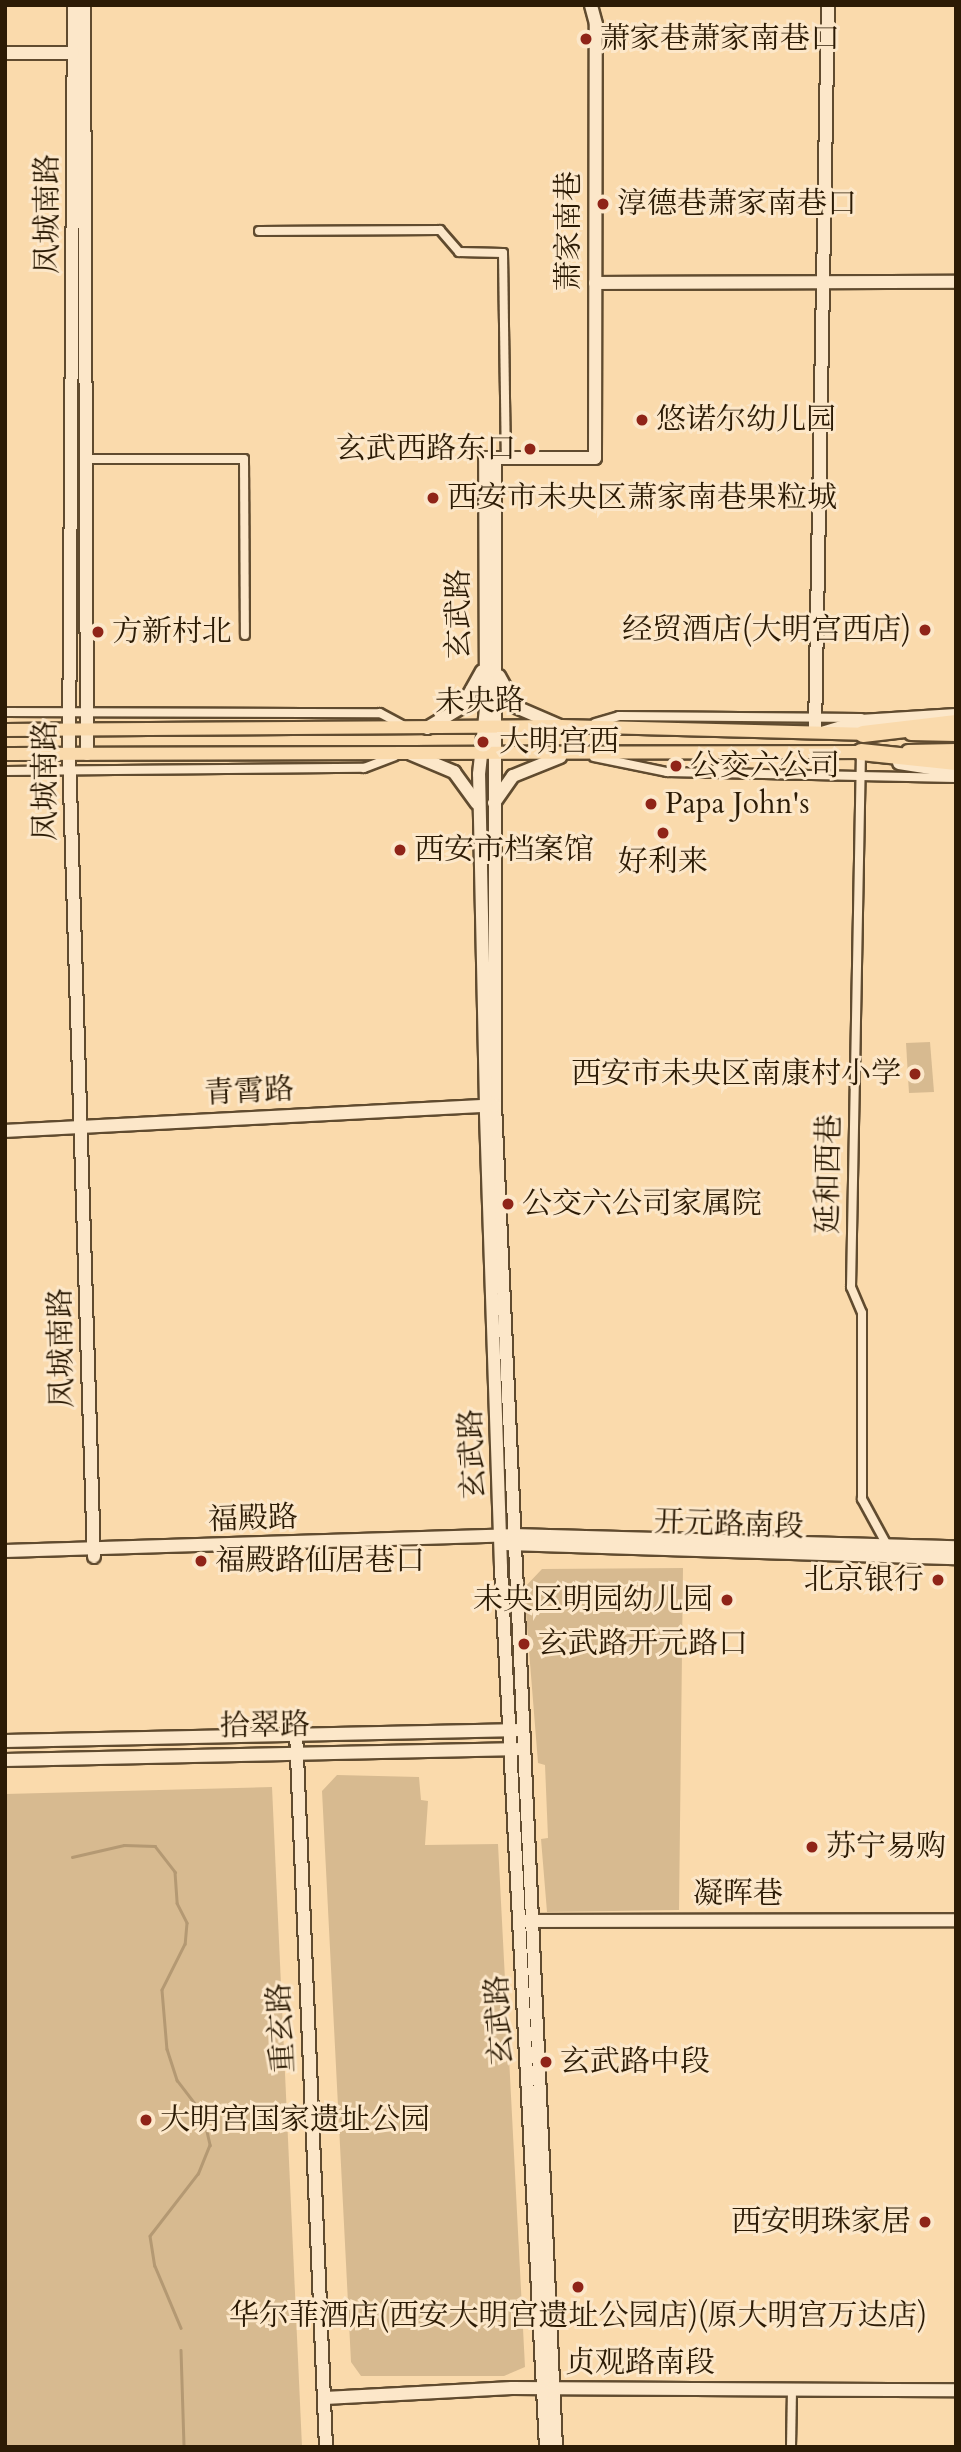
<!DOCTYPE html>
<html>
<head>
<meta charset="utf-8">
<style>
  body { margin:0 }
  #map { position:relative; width:961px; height:2452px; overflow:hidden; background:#fadaac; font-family:Cardo,"Noto Serif SC",serif }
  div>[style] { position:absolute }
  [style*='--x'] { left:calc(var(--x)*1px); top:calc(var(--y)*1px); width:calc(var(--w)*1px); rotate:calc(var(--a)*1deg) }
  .green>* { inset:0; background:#d7ba90 }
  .stream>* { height:2.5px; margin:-1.25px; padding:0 1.25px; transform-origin:1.25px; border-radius:1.25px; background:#b49973 }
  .roads { filter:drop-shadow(2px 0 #604b2f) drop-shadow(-2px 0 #604b2f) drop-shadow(0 2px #604b2f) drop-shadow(0 -2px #604b2f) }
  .street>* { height:8px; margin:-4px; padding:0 4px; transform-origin:4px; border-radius:4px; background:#fce7c9 }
  .secondary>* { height:12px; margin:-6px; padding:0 6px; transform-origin:6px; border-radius:6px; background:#fce7c9 }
  .primary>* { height:12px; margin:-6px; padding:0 6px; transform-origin:6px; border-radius:6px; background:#fadaac }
  .highway>* { height:16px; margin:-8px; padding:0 8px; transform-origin:8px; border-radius:8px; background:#fadaac }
  .dots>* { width:19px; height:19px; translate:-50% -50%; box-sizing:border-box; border:4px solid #fce7c9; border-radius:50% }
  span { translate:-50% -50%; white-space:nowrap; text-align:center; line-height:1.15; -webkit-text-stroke:6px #fce7c9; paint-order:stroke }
  .poi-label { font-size:30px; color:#2c1b05 }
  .left { translate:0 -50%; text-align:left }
  .right { translate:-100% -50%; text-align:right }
  .street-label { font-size:30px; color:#2c1b05 }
  .frame { position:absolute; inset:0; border:7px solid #2c1b05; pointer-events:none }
</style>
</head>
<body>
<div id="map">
  <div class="green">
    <div style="clip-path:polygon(930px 1042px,934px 1092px,909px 1093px,906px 1043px)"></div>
    <div style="clip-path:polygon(683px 1568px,679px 1910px,547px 1912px,541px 1839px,548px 1838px,545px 1765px,538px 1763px,524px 1588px,542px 1569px)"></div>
    <div style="clip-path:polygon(337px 1775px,419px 1777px,421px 1800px,428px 1801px,425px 1845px,498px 1844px,525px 2367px,504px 2376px,361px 2376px,351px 2362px,322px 1791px)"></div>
    <div style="clip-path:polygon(272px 1787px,302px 2447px,5px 2447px,5px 1794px)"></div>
  </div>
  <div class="stream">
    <div style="--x:72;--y:1857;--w:53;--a:-13"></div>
    <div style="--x:124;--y:1845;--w:31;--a:2"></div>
    <div style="--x:155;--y:1846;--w:33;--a:52"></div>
    <div style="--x:175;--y:1872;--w:31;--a:86"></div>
    <div style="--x:177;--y:1903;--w:22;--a:63"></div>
    <div style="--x:187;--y:1923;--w:21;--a:95"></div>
    <div style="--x:185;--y:1944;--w:51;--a:116.6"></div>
    <div style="--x:162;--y:1990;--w:59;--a:85.2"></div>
    <div style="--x:167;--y:2049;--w:33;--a:72"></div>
    <div style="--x:177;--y:2080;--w:43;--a:52.6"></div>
    <div style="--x:203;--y:2114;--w:32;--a:77"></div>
    <div style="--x:210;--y:2145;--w:31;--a:112"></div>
    <div style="--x:198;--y:2174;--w:78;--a:127.7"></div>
    <div style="--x:150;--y:2236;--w:30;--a:81"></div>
    <div style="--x:155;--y:2266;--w:67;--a:67.2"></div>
    <div style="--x:181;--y:2350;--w:97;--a:88.2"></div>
  </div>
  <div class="roads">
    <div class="street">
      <div style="--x:259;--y:231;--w:181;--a:-0.3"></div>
      <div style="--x:440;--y:230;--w:29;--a:49"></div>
      <div style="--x:459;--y:252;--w:44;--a:1.3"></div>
      <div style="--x:503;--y:253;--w:205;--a:89.2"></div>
      <div style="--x:85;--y:459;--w:159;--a:0"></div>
      <div style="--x:244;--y:459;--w:176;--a:89.7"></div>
      <div style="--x:5;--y:712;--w:375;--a:0.2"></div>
      <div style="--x:380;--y:713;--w:27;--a:28"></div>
      <div style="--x:595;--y:723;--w:25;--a:-16"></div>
      <div style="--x:619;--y:716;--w:242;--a:0.5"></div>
      <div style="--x:861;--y:752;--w:535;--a:91.07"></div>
      <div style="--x:851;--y:1287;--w:28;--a:67"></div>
      <div style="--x:862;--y:1313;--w:186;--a:90"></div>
      <div style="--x:862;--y:1499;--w:52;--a:61.5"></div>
      <div style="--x:594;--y:757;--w:75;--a:11.6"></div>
      <div style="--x:667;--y:772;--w:289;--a:1.2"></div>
      <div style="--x:5;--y:771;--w:359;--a:-0.5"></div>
      <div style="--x:364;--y:768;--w:33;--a:-21"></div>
      <div style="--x:713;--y:771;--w:32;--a:-35"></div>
      <div style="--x:791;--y:2447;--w:58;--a:-89"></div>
    </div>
    <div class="secondary">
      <div style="--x:74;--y:5;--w:749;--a:90.38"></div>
      <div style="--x:69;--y:754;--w:803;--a:88.22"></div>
      <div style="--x:84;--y:5;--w:749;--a:89.77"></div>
      <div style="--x:5;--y:53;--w:68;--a:0"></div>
      <div style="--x:595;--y:283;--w:361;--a:-0.2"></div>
      <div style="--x:495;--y:458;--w:647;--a:90"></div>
      <div style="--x:495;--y:1105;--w:1343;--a:87.4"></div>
      <div style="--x:499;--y:676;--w:35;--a:61"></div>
      <div style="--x:516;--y:707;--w:48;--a:23.4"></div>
      <div style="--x:427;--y:728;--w:41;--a:-31"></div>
      <div style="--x:462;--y:707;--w:41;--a:-60.9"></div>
      <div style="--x:815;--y:732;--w:727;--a:-88.98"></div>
      <div style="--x:825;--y:732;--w:37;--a:-17"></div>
      <div style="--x:860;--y:721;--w:96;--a:-3.6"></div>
      <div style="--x:411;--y:754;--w:47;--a:22.7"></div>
      <div style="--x:454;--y:772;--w:39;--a:54"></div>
      <div style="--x:899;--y:763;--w:58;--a:9"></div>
      <div style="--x:494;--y:803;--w:33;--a:-55"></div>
      <div style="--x:513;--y:776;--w:51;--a:-22"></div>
      <div style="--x:5;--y:1131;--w:490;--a:-3"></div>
      <div style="--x:506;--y:1544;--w:450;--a:1.8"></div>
      <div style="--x:5;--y:1551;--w:508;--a:-1.8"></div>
      <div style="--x:513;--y:1535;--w:443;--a:1.6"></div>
      <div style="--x:296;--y:1732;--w:716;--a:87.6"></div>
      <div style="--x:5;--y:1741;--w:516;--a:-1.22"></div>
      <div style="--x:5;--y:1760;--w:518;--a:-1.22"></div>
      <div style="--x:525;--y:1921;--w:431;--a:-0.1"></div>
      <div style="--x:325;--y:2398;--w:187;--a:-3.1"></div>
      <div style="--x:512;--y:2388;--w:444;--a:0.3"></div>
      <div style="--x:546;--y:2447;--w:881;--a:-92.93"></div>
      <div style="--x:501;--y:1567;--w:461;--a:-91.9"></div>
      <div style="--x:486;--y:1106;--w:332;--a:-91.2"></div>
      <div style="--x:479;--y:774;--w:65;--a:-83.9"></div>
      <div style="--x:486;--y:709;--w:251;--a:-90.2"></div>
      <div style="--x:485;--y:458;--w:110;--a:0"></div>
      <div style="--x:595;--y:458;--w:434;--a:-89.9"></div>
      <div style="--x:596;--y:24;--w:20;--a:-105"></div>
    </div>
    <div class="primary">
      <div style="--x:5;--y:730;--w:556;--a:-0.41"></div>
      <div style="--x:561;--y:726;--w:310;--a:1.5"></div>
      <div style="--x:911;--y:734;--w:45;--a:1.3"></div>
      <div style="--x:908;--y:751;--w:48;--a:-1.2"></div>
      <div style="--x:5;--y:754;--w:864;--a:-0.13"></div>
    </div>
    <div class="highway">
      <div style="--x:863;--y:734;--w:94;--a:-6.7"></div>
      <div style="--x:861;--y:752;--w:96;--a:6"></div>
    </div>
  </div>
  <div class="dots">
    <div style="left:586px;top:39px;background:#8f2418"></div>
    <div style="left:603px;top:204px;background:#8f2418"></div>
    <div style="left:642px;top:420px;background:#8f2418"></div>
    <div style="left:530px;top:449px;background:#8f2418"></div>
    <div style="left:433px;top:498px;background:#8f2418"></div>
    <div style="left:925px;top:630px;background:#8f2418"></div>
    <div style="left:98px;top:632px;background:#8f2418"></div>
    <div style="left:483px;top:742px;background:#8f2418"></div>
    <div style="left:676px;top:766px;background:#8f2418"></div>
    <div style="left:651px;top:804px;background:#8f2418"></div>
    <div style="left:663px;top:833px;background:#8f2418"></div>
    <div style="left:400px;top:850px;background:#8f2418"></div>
    <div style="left:915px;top:1074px;background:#8f2418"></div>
    <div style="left:508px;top:1204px;background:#8f2418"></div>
    <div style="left:201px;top:1561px;background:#8f2418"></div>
    <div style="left:938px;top:1580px;background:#8f2418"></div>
    <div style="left:727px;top:1600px;background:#8f2418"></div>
    <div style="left:524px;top:1644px;background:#8f2418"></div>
    <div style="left:812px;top:1847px;background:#8f2418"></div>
    <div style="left:546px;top:2062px;background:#8f2418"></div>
    <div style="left:146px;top:2120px;background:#8f2418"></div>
    <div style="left:925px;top:2222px;background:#8f2418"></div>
    <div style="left:578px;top:2287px;background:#8f2418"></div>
  </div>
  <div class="poi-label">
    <span class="left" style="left:600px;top:39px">萧家巷萧家南巷口</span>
    <span class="left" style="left:617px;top:204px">淳德巷萧家南巷口</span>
    <span class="left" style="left:656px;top:420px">悠诺尔幼儿园</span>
    <span class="right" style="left:516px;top:449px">玄武西路东口</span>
    <span class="left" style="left:447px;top:498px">西安市未央区萧家南巷果粒城</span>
    <span class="right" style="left:911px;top:630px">经贸酒店(大明宫西店)</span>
    <span class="left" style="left:112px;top:632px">方新村北</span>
    <span class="left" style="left:499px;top:742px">大明宫西</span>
    <span class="left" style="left:690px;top:766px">公交六公司</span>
    <span class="left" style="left:665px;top:804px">Papa John's</span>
    <span class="left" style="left:414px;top:850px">西安市档案馆</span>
    <span style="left:663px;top:862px">好利来</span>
    <span class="right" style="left:901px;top:1074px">西安市未央区南康村小学</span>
    <span class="left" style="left:522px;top:1204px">公交六公司家属院</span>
    <span class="left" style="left:215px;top:1561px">福殿路仙居巷口</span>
    <span class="right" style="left:924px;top:1580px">北京银行</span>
    <span class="right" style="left:713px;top:1600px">未央区明园幼儿园</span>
    <span class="left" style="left:538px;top:1644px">玄武路开元路口</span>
    <span class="left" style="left:826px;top:1847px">苏宁易购</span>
    <span class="left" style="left:560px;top:2062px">玄武路中段</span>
    <span class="left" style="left:160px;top:2120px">大明宫国家遗址公园</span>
    <span class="right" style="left:911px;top:2222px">西安明珠家居</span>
    <span style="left:578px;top:2316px">华尔菲酒店(西安大明宫遗址公园店)(原大明宫万达店)</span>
  </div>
  <div class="street-label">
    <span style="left:48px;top:214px;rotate:-90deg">凤城南路</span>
    <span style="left:569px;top:231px;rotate:-90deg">萧家南巷</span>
    <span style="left:459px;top:614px;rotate:-90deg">玄武路</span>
    <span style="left:480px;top:702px;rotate:-2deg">未央路</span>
    <span style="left:46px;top:781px;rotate:-90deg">凤城南路</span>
    <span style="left:249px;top:1092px;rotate:-3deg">青霄路</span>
    <span style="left:829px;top:1174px;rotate:-89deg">延和西巷</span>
    <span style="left:62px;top:1348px;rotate:-91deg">凤城南路</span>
    <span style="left:473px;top:1454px;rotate:-92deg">玄武路</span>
    <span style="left:253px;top:1519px;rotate:-2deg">福殿路</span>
    <span style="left:729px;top:1525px;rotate:2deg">开元路南段</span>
    <span style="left:265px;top:1726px;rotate:-1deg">拾翠路</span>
    <span style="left:738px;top:1894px">凝晖巷</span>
    <span style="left:500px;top:2020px;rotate:-93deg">玄武路</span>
    <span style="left:282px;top:2028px;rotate:-93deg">重玄路</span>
    <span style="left:640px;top:2363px">贞观路南段</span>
  </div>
  <div class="frame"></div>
</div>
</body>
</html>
